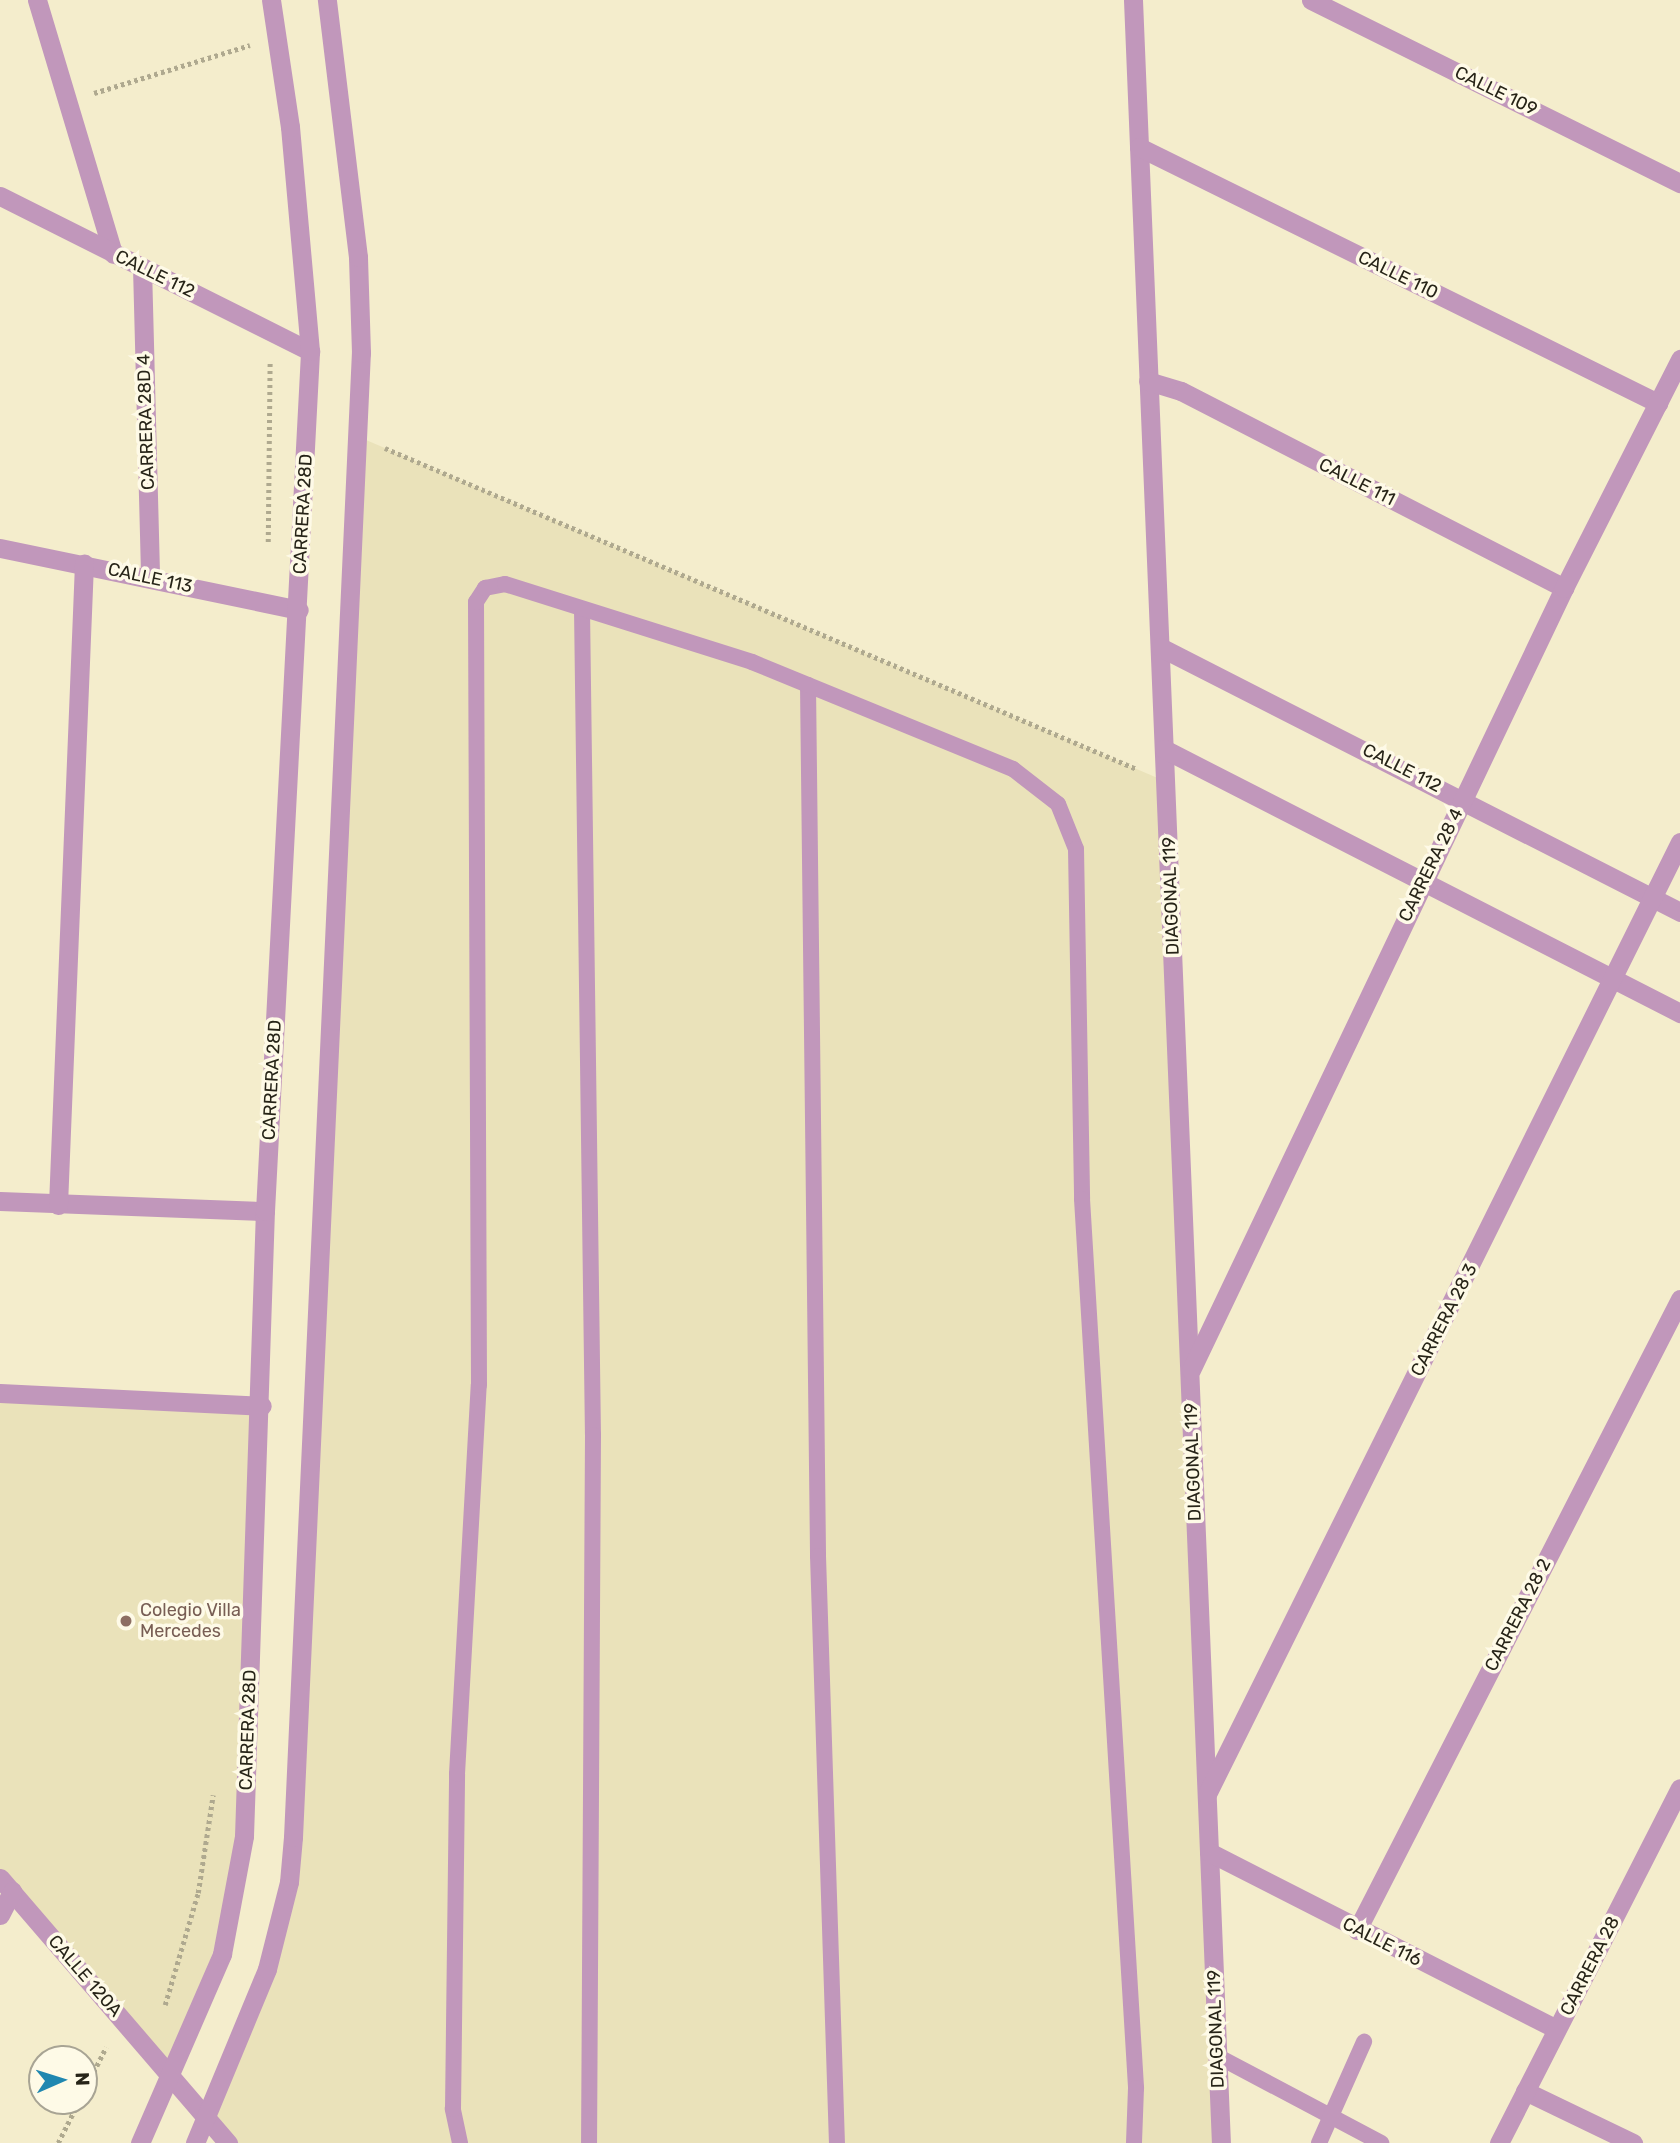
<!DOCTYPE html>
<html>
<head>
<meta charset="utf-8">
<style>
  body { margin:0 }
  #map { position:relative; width:1680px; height:2143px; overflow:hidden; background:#f4edcc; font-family:Rubik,sans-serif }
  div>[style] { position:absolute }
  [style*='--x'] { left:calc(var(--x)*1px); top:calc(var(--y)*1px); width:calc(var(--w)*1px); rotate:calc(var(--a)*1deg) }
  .built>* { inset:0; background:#eae2ba }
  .path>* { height:4.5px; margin-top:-2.25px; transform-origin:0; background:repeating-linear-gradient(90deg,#afa98f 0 3.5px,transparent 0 7px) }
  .service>* { height:16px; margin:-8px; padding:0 8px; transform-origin:8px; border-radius:8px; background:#c197bb }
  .minor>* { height:19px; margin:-9.5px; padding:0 9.5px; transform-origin:9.5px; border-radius:9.5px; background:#c197bb }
  .tertiary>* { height:19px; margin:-9.5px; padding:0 9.5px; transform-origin:9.5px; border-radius:9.5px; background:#c197bb }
  .dots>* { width:19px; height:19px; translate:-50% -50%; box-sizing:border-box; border:4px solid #fefae7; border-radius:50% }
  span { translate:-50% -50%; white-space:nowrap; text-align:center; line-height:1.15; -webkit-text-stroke:7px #fefae7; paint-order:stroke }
  .street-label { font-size:18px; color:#272418 }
  .education-label { font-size:18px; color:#785e54 }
  .left { translate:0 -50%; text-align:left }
  .north { position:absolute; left:28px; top:2045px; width:70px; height:70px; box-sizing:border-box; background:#fefae7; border:2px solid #a8a494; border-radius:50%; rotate:87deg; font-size:19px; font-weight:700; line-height:28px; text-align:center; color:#272418 }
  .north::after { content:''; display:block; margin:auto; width:24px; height:32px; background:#2087b0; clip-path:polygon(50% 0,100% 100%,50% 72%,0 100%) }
</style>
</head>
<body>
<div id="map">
  <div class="built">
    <div style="clip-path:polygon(359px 437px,1167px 782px,1221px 2143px,228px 2143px,208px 2119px,289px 1882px)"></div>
    <div style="clip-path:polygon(0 1393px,262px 1406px,240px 1875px,170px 2075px,0 1878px)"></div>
  </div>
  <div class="path">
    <div style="--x:94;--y:93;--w:163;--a:-17.1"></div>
    <div style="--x:385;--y:448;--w:818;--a:23.12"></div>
    <div style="--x:268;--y:542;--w:180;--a:-89.4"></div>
    <div style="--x:165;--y:2005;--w:117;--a:-73.6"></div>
    <div style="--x:198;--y:1893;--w:99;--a:-81.3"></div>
    <div style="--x:84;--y:2091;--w:49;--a:-63.4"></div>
    <div style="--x:58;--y:2143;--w:47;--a:-63.4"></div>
  </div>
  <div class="service">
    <div style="--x:582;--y:609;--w:826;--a:89.24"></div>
    <div style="--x:593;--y:1435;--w:708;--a:90.32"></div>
    <div style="--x:808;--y:685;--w:871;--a:89.34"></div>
    <div style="--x:818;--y:1556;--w:587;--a:88.15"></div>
    <div style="--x:1217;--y:2056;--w:186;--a:27.9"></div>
    <div style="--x:460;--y:2143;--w:35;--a:-102"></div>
    <div style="--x:453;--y:2109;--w:335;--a:-89.3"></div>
    <div style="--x:457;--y:1774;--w:390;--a:-86.8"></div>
    <div style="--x:479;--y:1385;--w:783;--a:-90.22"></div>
    <div style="--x:476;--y:602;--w:17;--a:-57"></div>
    <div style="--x:485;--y:588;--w:20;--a:-11"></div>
    <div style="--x:505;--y:584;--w:259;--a:17.5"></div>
    <div style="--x:752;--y:662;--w:282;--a:22.3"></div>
    <div style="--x:1013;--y:769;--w:57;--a:37.9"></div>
    <div style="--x:1058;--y:804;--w:48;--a:68.2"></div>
    <div style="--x:1076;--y:849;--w:350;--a:89"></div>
    <div style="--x:1082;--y:1199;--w:891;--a:86.52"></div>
    <div style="--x:1136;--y:2088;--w:55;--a:92.1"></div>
    <div style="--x:1319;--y:2143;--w:111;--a:-66"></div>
  </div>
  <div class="minor">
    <div style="--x:37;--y:0;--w:265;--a:73.3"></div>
    <div style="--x:1133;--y:0;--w:2145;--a:87.65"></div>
    <div style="--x:1311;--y:0;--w:412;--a:26.4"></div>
    <div style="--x:1139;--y:147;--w:579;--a:26.26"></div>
    <div style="--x:0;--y:196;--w:347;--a:26.6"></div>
    <div style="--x:142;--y:267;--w:310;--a:88.5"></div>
    <div style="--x:1148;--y:381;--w:34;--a:17"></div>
    <div style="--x:1181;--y:391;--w:431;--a:27.2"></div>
    <div style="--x:0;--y:548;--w:305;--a:11.7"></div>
    <div style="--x:1160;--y:647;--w:584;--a:27"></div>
    <div style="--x:1164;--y:749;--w:580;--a:27.1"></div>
    <div style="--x:0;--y:1201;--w:265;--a:2.2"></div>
    <div style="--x:58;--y:1205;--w:642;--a:-87.68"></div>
    <div style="--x:1191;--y:1370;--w:866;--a:-64.5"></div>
    <div style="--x:1564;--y:588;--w:257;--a:-63.1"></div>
    <div style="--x:0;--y:1393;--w:262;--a:2.8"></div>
    <div style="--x:1207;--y:1794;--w:1063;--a:-63.58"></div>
    <div style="--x:1209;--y:1852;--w:390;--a:27"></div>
    <div style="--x:0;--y:1878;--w:350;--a:49.3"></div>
    <div style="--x:0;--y:1915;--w:27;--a:-63"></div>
    <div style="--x:1357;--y:1930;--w:709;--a:-62.89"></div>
    <div style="--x:1525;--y:2091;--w:120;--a:25.7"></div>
    <div style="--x:1499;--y:2143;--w:398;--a:-63"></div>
  </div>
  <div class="tertiary">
    <div style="--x:140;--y:2143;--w:206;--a:-66.5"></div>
    <div style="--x:222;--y:1954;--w:120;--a:-79.4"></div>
    <div style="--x:244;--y:1836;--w:625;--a:-88.08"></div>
    <div style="--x:265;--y:1211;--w:861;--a:-87"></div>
    <div style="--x:310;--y:351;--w:225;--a:-95.1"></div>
    <div style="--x:290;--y:127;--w:128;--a:-98.5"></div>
    <div style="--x:195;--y:2143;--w:188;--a:-67.5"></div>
    <div style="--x:267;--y:1969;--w:90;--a:-75.8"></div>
    <div style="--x:289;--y:1882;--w:45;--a:-84.9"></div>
    <div style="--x:293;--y:1837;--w:1486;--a:-87.38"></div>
    <div style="--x:361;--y:353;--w:96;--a:-91.8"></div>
    <div style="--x:358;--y:257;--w:259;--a:-96.9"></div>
  </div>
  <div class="dots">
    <div style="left:126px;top:1621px;background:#8d6e63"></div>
  </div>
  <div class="street-label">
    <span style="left:1496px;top:91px;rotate:26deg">CALLE 109</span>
    <span style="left:155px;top:274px;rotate:26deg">CALLE 112</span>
    <span style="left:1398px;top:275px;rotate:26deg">CALLE 110</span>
    <span style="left:146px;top:422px;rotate:-92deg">CARRERA 28D 4</span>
    <span style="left:1357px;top:482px;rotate:27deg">CALLE 111</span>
    <span style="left:303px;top:514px;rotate:-87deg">CARRERA 28D</span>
    <span style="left:150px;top:578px;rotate:12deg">CALLE 113</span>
    <span style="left:1402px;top:768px;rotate:27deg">CALLE 112</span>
    <span style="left:1431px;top:865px;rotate:-64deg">CARRERA 28 4</span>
    <span style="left:1171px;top:896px;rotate:-92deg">DIAGONAL 119</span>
    <span style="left:272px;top:1080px;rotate:-87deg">CARRERA 28D</span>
    <span style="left:1444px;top:1320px;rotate:-63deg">CARRERA 28 3</span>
    <span style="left:1193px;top:1462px;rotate:-92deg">DIAGONAL 119</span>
    <span style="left:1518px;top:1615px;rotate:-63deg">CARRERA 28 2</span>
    <span style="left:248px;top:1730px;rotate:-88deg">CARRERA 28D</span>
    <span style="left:1382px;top:1942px;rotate:27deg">CALLE 116</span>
    <span style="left:1590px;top:1966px;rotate:-63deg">CARRERA 28</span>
    <span style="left:85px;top:1976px;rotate:49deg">CALLE 120A</span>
    <span style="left:1216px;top:2029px;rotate:-92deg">DIAGONAL 119</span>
  </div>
  <div class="education-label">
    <span class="left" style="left:140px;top:1621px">Colegio Villa<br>Mercedes</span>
  </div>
  <div class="north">N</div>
</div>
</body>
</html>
